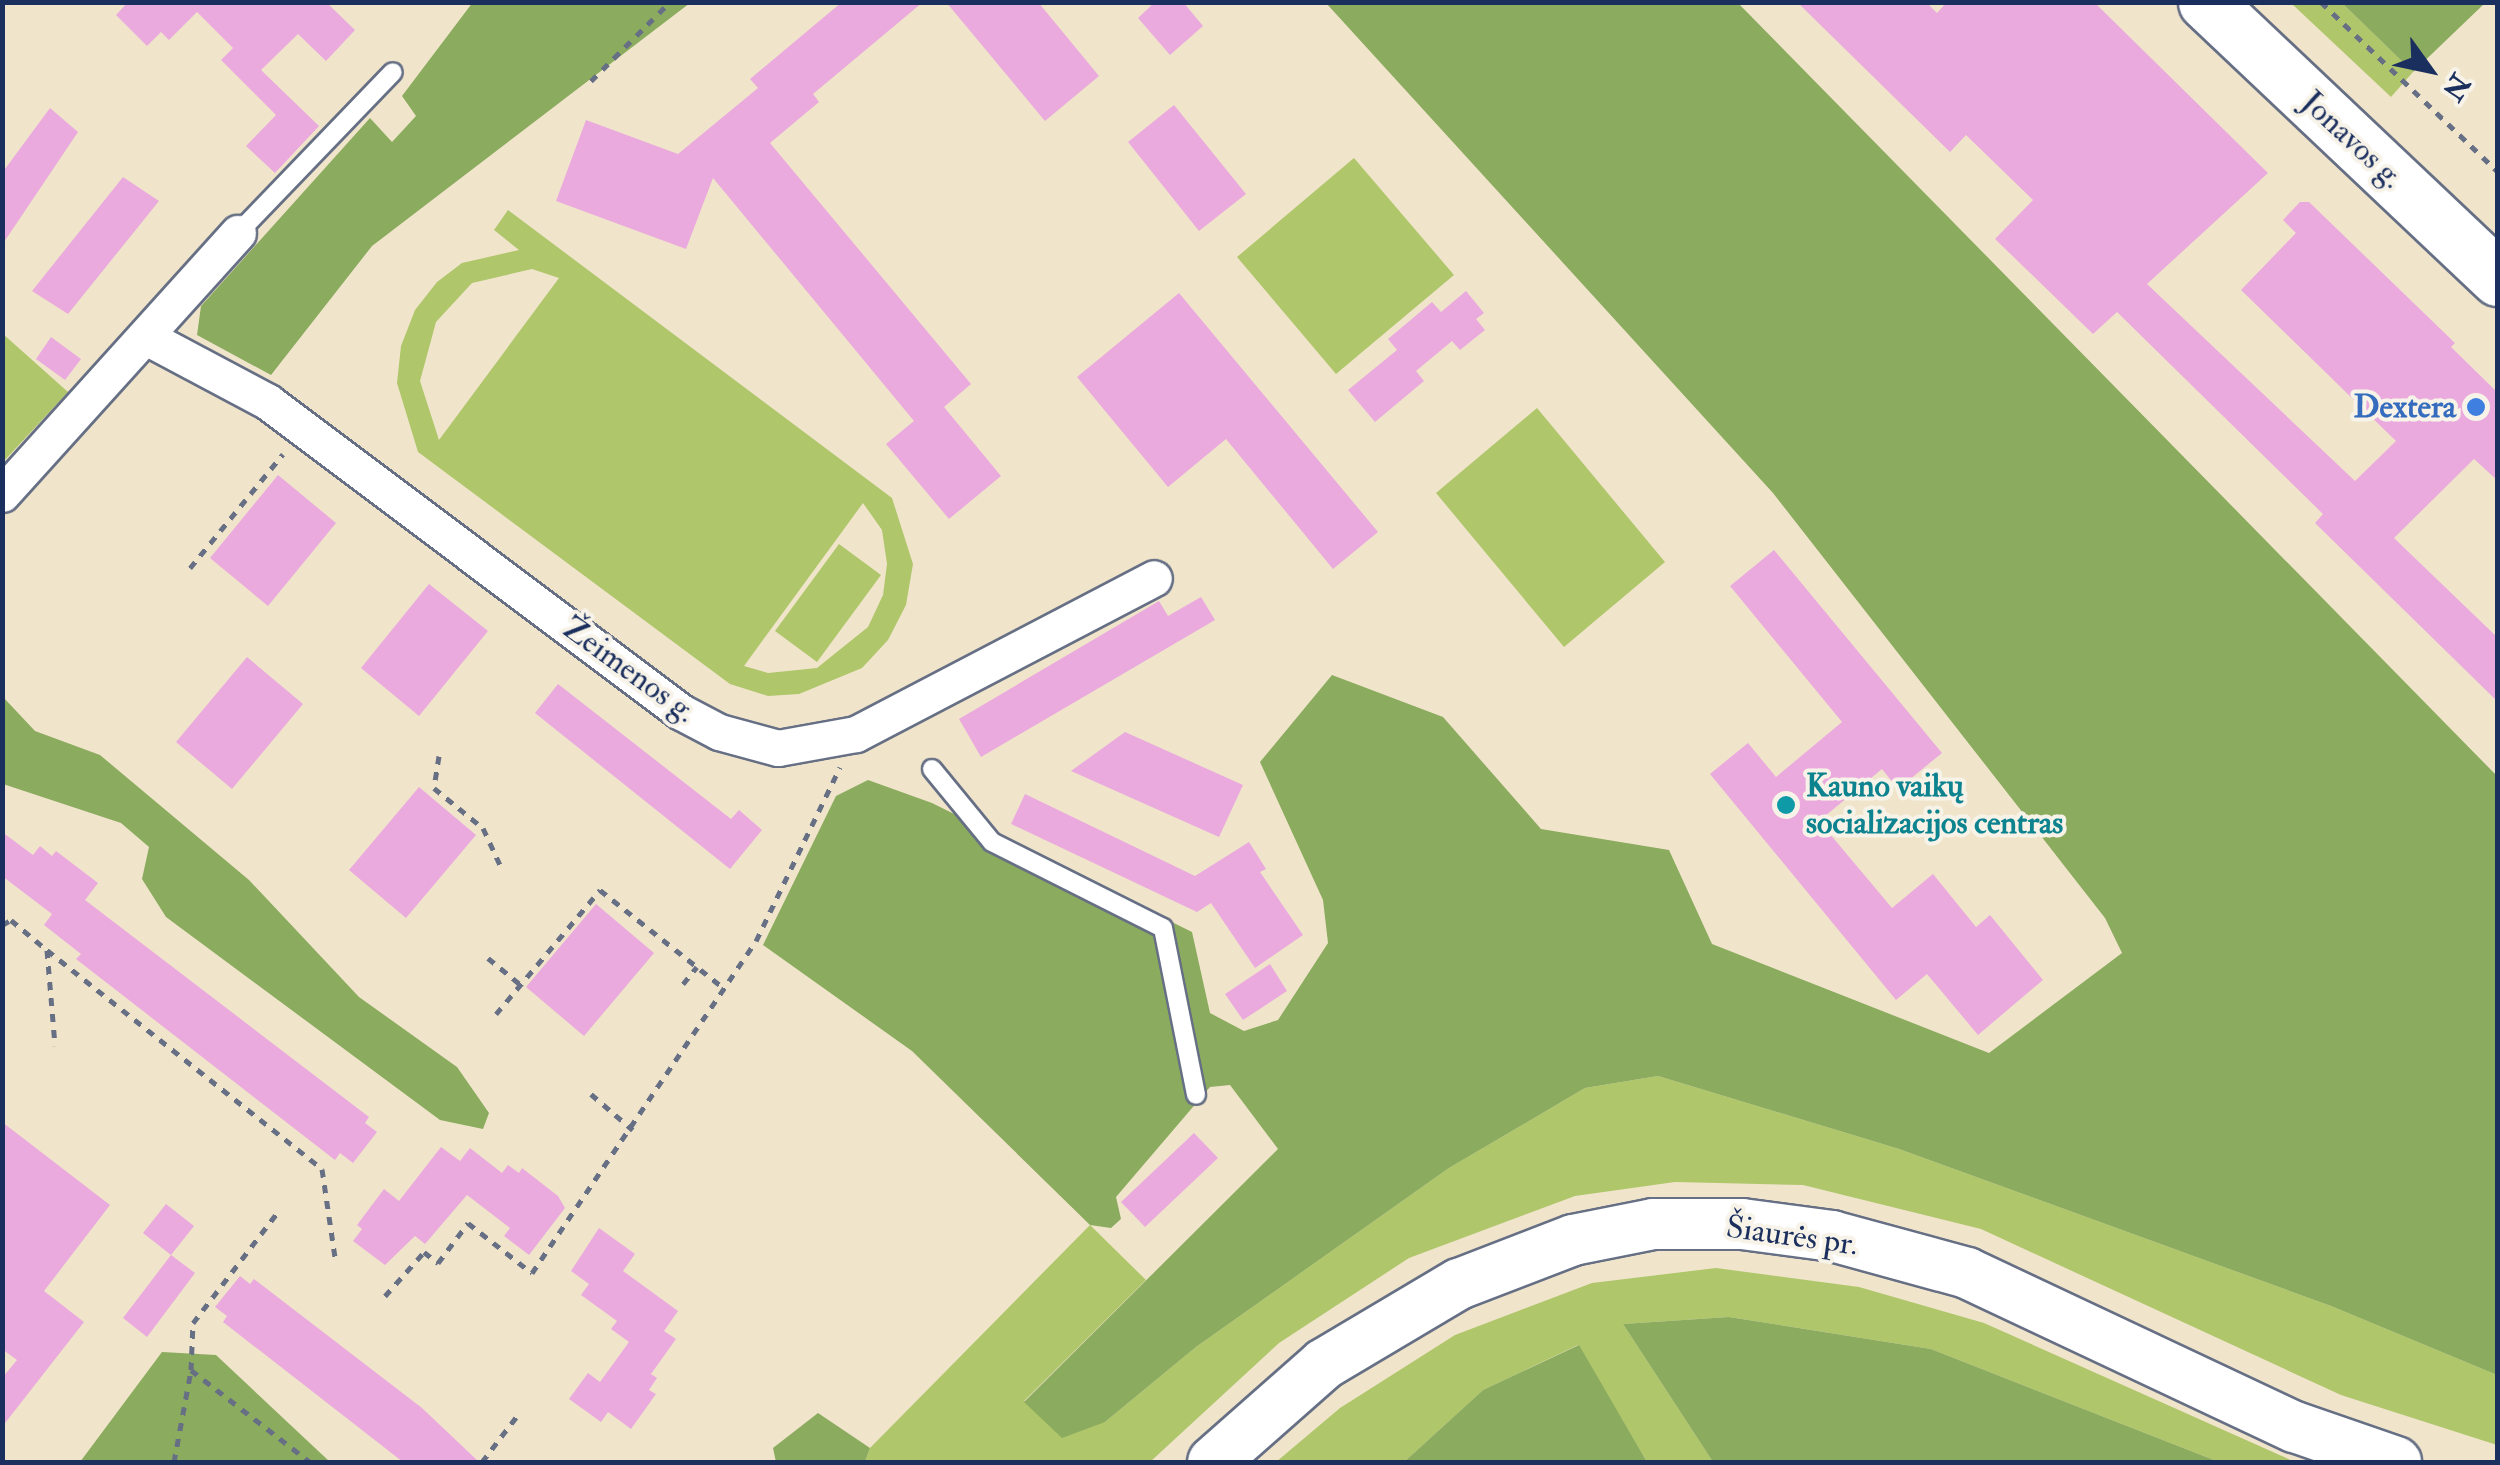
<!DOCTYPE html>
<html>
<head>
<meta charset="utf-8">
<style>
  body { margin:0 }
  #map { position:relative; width:2500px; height:1465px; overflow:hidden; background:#f0e5cb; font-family:"IM FELL Double Pica",serif }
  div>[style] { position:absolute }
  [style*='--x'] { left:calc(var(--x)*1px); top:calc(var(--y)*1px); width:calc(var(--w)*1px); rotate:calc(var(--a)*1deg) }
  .green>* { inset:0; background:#afc66b }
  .forest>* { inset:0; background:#8bab5f }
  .building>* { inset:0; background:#eaaadd }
  .path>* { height:5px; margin-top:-2.5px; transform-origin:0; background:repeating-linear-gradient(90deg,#666f84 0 8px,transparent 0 16px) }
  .roads { filter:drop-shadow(2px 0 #666f84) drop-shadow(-2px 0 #666f84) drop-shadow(0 2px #666f84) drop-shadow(0 -2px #666f84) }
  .lane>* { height:18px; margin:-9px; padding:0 9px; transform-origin:9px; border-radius:9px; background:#fff }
  .street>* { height:35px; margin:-17.5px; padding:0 17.5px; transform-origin:17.5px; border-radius:17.5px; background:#fff }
  .secondary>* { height:50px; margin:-25px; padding:0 25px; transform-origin:25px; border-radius:25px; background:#fff }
  .primary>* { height:55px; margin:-27.5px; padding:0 27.5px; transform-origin:27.5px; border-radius:27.5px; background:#fff }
  .dots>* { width:28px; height:28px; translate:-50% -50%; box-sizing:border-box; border:5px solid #f7f3e8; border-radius:50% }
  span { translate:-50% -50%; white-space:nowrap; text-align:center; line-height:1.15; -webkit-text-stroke:8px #f7f3e8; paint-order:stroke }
  .street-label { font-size:32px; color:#1b2f5e }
  .shop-label { font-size:32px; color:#366cbe; font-weight:700 }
  .right { translate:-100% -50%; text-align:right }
  .culture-label { font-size:32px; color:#0d838f; font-weight:700 }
  .left { translate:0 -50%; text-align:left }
  .frame { position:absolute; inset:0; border:5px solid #1b2f5e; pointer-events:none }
  .north { position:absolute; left:2380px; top:20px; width:100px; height:100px; -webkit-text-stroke:8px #f7f3e8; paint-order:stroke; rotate:123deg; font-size:28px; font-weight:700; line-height:40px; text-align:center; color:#1b2f5e }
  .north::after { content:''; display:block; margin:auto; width:35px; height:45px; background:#1b2f5e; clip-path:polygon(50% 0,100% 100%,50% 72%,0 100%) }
</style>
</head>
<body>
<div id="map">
  <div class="green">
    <div style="clip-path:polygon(2291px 3px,2342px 3px,2413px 72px,2391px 97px)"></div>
    <div style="clip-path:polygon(1354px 158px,1454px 275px,1336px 374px,1237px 257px)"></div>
    <div style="clip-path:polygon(evenodd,508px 210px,892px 498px,913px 564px,906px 605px,888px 640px,862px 668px,799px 694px,768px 696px,730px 684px,418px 452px,397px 383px,401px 346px,415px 310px,437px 282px,462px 263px,519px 250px,494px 230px,508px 210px,532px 269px,559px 278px,439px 440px,420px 381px,436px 322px,472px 283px,532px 269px,508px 210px,863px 503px,882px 530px,887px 564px,883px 595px,868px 627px,817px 668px,768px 673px,744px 666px,863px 503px)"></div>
    <div style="clip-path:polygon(3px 334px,68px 392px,3px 462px)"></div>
    <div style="clip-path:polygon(1537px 408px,1665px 562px,1564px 647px,1436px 493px)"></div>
    <div style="clip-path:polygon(839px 544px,881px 575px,817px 662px,775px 631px)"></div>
    <div style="clip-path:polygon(1658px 1076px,1899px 1149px,2331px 1306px,2497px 1375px,2497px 1445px,2341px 1395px,1981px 1229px,1803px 1185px,1675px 1182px,1575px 1196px,1409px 1258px,1279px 1343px,1150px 1462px,865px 1462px,870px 1448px,1090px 1225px,1146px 1280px,1024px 1401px,1105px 1422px,1196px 1347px,1449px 1168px,1585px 1088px)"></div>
    <div style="clip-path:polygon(1716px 1268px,1859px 1287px,1984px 1323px,2295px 1462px,2219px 1462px,1931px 1349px,1729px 1317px,1623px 1324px,1713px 1462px,1647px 1462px,1578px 1345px,1483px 1390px,1404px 1462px,1276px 1462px,1340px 1408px,1455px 1335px,1592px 1283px)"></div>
  </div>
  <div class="forest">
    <div style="clip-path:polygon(473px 2px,690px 3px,372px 246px,271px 375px,197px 335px,201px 306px,370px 118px,392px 142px,416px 116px,402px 96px)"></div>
    <div style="clip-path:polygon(1326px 3px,1738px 3px,2497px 776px,2497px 1375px,2331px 1306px,1899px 1149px,1658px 1076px,1585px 1088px,1449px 1168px,1196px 1347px,1105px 1422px,1062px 1438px,1024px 1402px,1278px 1149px,1230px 1085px,1210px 1087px,1116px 1197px,1121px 1219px,1111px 1228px,1090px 1225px,912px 1051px,763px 945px,836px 796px,868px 780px,932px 803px,1192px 932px,1210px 1013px,1244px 1031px,1278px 1020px,1328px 943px,1323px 900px,1260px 762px,1332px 675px,1443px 717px,1541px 829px,1669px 850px,1712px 944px,1989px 1053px,2122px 953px,2105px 918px,1773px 493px)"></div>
    <div style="clip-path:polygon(2342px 3px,2485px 3px,2413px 72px)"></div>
    <div style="clip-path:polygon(3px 697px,35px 731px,100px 755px,249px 880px,359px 997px,457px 1067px,489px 1113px,483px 1129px,440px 1120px,166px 917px,142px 879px,149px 847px,121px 823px,3px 784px)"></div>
    <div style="clip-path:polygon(1729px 1317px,1931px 1349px,2219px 1462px,1713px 1462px,1623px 1324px)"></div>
    <div style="clip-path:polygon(1579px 1345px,1647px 1462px,1404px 1462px,1483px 1390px)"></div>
    <div style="clip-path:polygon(162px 1352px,216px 1355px,330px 1462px,80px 1462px)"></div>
    <div style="clip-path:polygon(818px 1413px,870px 1448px,865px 1462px,776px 1462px,773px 1448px)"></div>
  </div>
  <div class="building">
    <div style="clip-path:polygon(128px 2px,326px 2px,355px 30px,326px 61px,298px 34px,261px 70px,319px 126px,275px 173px,246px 146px,276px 115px,221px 60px,233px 48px,197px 12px,169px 40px,161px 32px,147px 46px,116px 15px)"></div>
    <div style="clip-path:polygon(842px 2px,923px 2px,813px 94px,819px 102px,770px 143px,971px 384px,944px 407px,1001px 476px,949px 519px,886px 444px,914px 421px,713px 178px,686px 249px,556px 201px,586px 120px,678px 154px,758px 88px,750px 79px)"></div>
    <div style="clip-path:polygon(946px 2px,1038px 2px,1099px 76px,1045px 121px)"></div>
    <div style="clip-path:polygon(1155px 2px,1183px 2px,1203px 26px,1170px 55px,1138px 18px)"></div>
    <div style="clip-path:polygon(1797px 2px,1926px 2px,1937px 13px,1947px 2px,2094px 2px,2268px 173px,2147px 284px,2355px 481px,2396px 441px,2241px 290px,2296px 233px,2283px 220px,2300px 202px,2309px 202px,2455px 343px,2451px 347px,2498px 393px,2498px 481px,2474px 459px,2394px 538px,2498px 638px,2498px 702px,2315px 523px,2323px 514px,2117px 312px,2093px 334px,1995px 239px,2033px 200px,1966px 135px,1950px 152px)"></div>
    <div style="clip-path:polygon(1174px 105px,1246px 194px,1199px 231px,1128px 142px)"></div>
    <div style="clip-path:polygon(50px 108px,78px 132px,2px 245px,2px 173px)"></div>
    <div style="clip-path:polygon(123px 177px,159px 201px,68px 314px,32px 291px)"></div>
    <div style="clip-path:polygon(1466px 291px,1484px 313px,1476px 319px,1485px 330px,1460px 350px,1452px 341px,1416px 371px,1424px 381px,1375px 422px,1348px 390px,1397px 350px,1388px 339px,1432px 302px,1441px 312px)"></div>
    <div style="clip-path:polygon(1179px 293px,1378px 532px,1333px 569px,1226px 439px,1168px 487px,1077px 377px)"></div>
    <div style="clip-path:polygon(51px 337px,81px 359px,65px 380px,36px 359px)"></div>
    <div style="clip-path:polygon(278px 475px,336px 523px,268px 606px,210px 558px)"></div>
    <div style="clip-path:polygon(1774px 550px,1942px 753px,1898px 789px,1882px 769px,1819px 821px,1892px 908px,1933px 874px,1976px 927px,1990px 915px,2043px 980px,1978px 1035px,1927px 974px,1896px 1000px,1710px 774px,1748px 743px,1776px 777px,1842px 722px,1730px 586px)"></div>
    <div style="clip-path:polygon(429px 584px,488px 631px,419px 716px,361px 668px)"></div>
    <div style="clip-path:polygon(1201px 597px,1215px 620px,981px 757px,959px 719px,1159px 601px,1168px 616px)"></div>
    <div style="clip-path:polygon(247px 657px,303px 704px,232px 789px,176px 742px)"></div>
    <div style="clip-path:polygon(558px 684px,731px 819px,739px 810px,762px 830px,730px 869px,535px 713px)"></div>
    <div style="clip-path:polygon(1125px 732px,1243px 785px,1219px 837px,1071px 771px)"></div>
    <div style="clip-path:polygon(419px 787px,476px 835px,406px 918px,349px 870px)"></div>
    <div style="clip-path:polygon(1025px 794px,1195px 876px,1249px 842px,1266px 869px,1260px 872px,1303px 935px,1255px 968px,1211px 903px,1197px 912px,1011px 824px)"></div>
    <div style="clip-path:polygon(2px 832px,33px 855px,40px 846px,52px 856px,56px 851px,98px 883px,85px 900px,369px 1117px,365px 1123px,377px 1132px,353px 1163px,340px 1153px,335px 1160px,76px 959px,81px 954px,44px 925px,52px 914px,2px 876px)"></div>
    <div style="clip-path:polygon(596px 904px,654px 953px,584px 1036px,526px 987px)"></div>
    <div style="clip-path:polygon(1270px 964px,1287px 991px,1243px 1020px,1225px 994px)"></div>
    <div style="clip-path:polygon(2px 1122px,110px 1205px,44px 1291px,84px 1322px,2px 1427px,2px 1378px,17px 1360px,2px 1349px)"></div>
    <div style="clip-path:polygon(1194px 1133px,1218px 1158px,1145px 1227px,1121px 1202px)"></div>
    <div style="clip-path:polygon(441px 1147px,460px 1161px,470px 1148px,502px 1173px,508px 1165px,519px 1173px,522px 1168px,558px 1196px,565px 1208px,529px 1255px,504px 1236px,510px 1228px,467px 1195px,425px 1244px,415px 1236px,385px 1265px,353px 1241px,362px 1229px,357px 1225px,384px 1189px,399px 1201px)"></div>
    <div style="clip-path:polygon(166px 1204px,194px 1226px,171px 1255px,143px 1233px)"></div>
    <div style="clip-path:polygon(599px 1228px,635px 1254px,623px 1271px,678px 1311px,664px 1331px,676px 1339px,651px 1374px,657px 1378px,649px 1390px,656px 1394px,631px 1429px,608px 1412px,601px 1422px,569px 1399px,588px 1373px,600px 1382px,629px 1342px,611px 1329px,617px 1321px,581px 1295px,589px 1284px,571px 1271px)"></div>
    <div style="clip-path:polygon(171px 1255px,195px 1273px,147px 1337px,123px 1318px)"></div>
    <div style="clip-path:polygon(240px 1276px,250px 1284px,254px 1279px,422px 1408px,479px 1462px,403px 1462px,223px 1322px,227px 1316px,215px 1307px)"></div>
  </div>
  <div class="path">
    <div style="--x:2321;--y:2;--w:245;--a:43.8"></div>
    <div style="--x:591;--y:81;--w:112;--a:-45"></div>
    <div style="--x:190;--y:568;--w:147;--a:-50.8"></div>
    <div style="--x:439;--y:756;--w:32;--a:99"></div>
    <div style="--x:434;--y:788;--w:63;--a:39.2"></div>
    <div style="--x:483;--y:828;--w:43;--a:65.2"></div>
    <div style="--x:2;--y:925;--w:10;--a:-29"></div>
    <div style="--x:11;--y:920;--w:47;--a:39.8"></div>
    <div style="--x:47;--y:950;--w:96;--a:85.2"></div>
    <div style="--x:47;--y:950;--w:352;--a:38.5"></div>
    <div style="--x:322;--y:1169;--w:89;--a:81.6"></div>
    <div style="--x:488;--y:958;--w:43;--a:39.3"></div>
    <div style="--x:683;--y:984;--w:22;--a:-51"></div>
    <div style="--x:496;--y:1014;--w:162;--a:-50"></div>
    <div style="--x:600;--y:890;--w:159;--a:38.4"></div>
    <div style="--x:591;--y:1094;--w:55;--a:40.6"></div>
    <div style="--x:385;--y:1296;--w:59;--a:-48.4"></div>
    <div style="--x:424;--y:1252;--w:18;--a:38"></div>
    <div style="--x:438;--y:1263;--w:50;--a:-53.1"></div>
    <div style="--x:468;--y:1223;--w:81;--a:38"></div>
    <div style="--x:532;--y:1273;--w:400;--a:-56"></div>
    <div style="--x:756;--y:941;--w:193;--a:-64.2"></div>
    <div style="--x:191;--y:1370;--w:150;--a:37.7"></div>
    <div style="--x:174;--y:1462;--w:94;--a:-79.5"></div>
    <div style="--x:191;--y:1370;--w:47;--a:-87.6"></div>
    <div style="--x:193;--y:1323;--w:138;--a:-52.6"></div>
    <div style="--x:482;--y:1462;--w:58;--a:-52.7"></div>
  </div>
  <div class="roads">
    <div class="lane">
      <div style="--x:238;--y:233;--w:223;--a:-46.1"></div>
      <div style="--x:932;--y:769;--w:94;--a:50.6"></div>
      <div style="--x:992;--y:842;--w:191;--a:26.7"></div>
      <div style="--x:1163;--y:928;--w:170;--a:78.8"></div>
    </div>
    <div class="street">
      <div style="--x:146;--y:337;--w:138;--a:28"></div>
      <div style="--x:268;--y:402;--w:516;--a:36.89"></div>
      <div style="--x:681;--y:712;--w:43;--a:27.8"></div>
      <div style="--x:719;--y:732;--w:61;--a:15.2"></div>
      <div style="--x:778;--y:748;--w:79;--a:-10.2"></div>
      <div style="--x:856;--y:734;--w:336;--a:-27.6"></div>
      <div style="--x:2;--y:494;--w:352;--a:-47.9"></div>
    </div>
    <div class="secondary">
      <div style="--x:1213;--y:1462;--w:148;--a:-41.4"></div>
      <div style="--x:1324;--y:1364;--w:157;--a:-30.7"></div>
      <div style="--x:1459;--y:1284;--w:122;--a:-21.1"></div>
      <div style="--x:1573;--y:1240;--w:82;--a:-11.3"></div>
      <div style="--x:1653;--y:1224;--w:89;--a:0"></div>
      <div style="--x:1742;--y:1224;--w:91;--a:7.6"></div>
      <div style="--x:1832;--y:1236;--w:140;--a:15.3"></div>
      <div style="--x:1967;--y:1273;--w:362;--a:25.2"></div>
      <div style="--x:2295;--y:1427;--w:107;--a:19.1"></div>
    </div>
    <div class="primary">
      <div style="--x:2206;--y:2;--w:402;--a:43.4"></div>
    </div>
  </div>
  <div class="dots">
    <div style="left:2476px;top:407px;background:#3f7fe0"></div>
    <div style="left:1786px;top:805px;background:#0f9aa8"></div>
  </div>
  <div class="street-label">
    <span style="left:2352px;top:140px;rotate:43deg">Jonavos g.</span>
    <span style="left:629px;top:670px;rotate:36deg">Žeimenos g.</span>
    <span style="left:1792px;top:1236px;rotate:8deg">Šiaurės pr.</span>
  </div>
  <div class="shop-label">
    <span class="right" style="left:2456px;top:407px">Dextera</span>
  </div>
  <div class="culture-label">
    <span class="left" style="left:1806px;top:805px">Kauno vaikų<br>socializacijos centras</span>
  </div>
  <div class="frame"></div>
  <div class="north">N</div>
</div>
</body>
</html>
